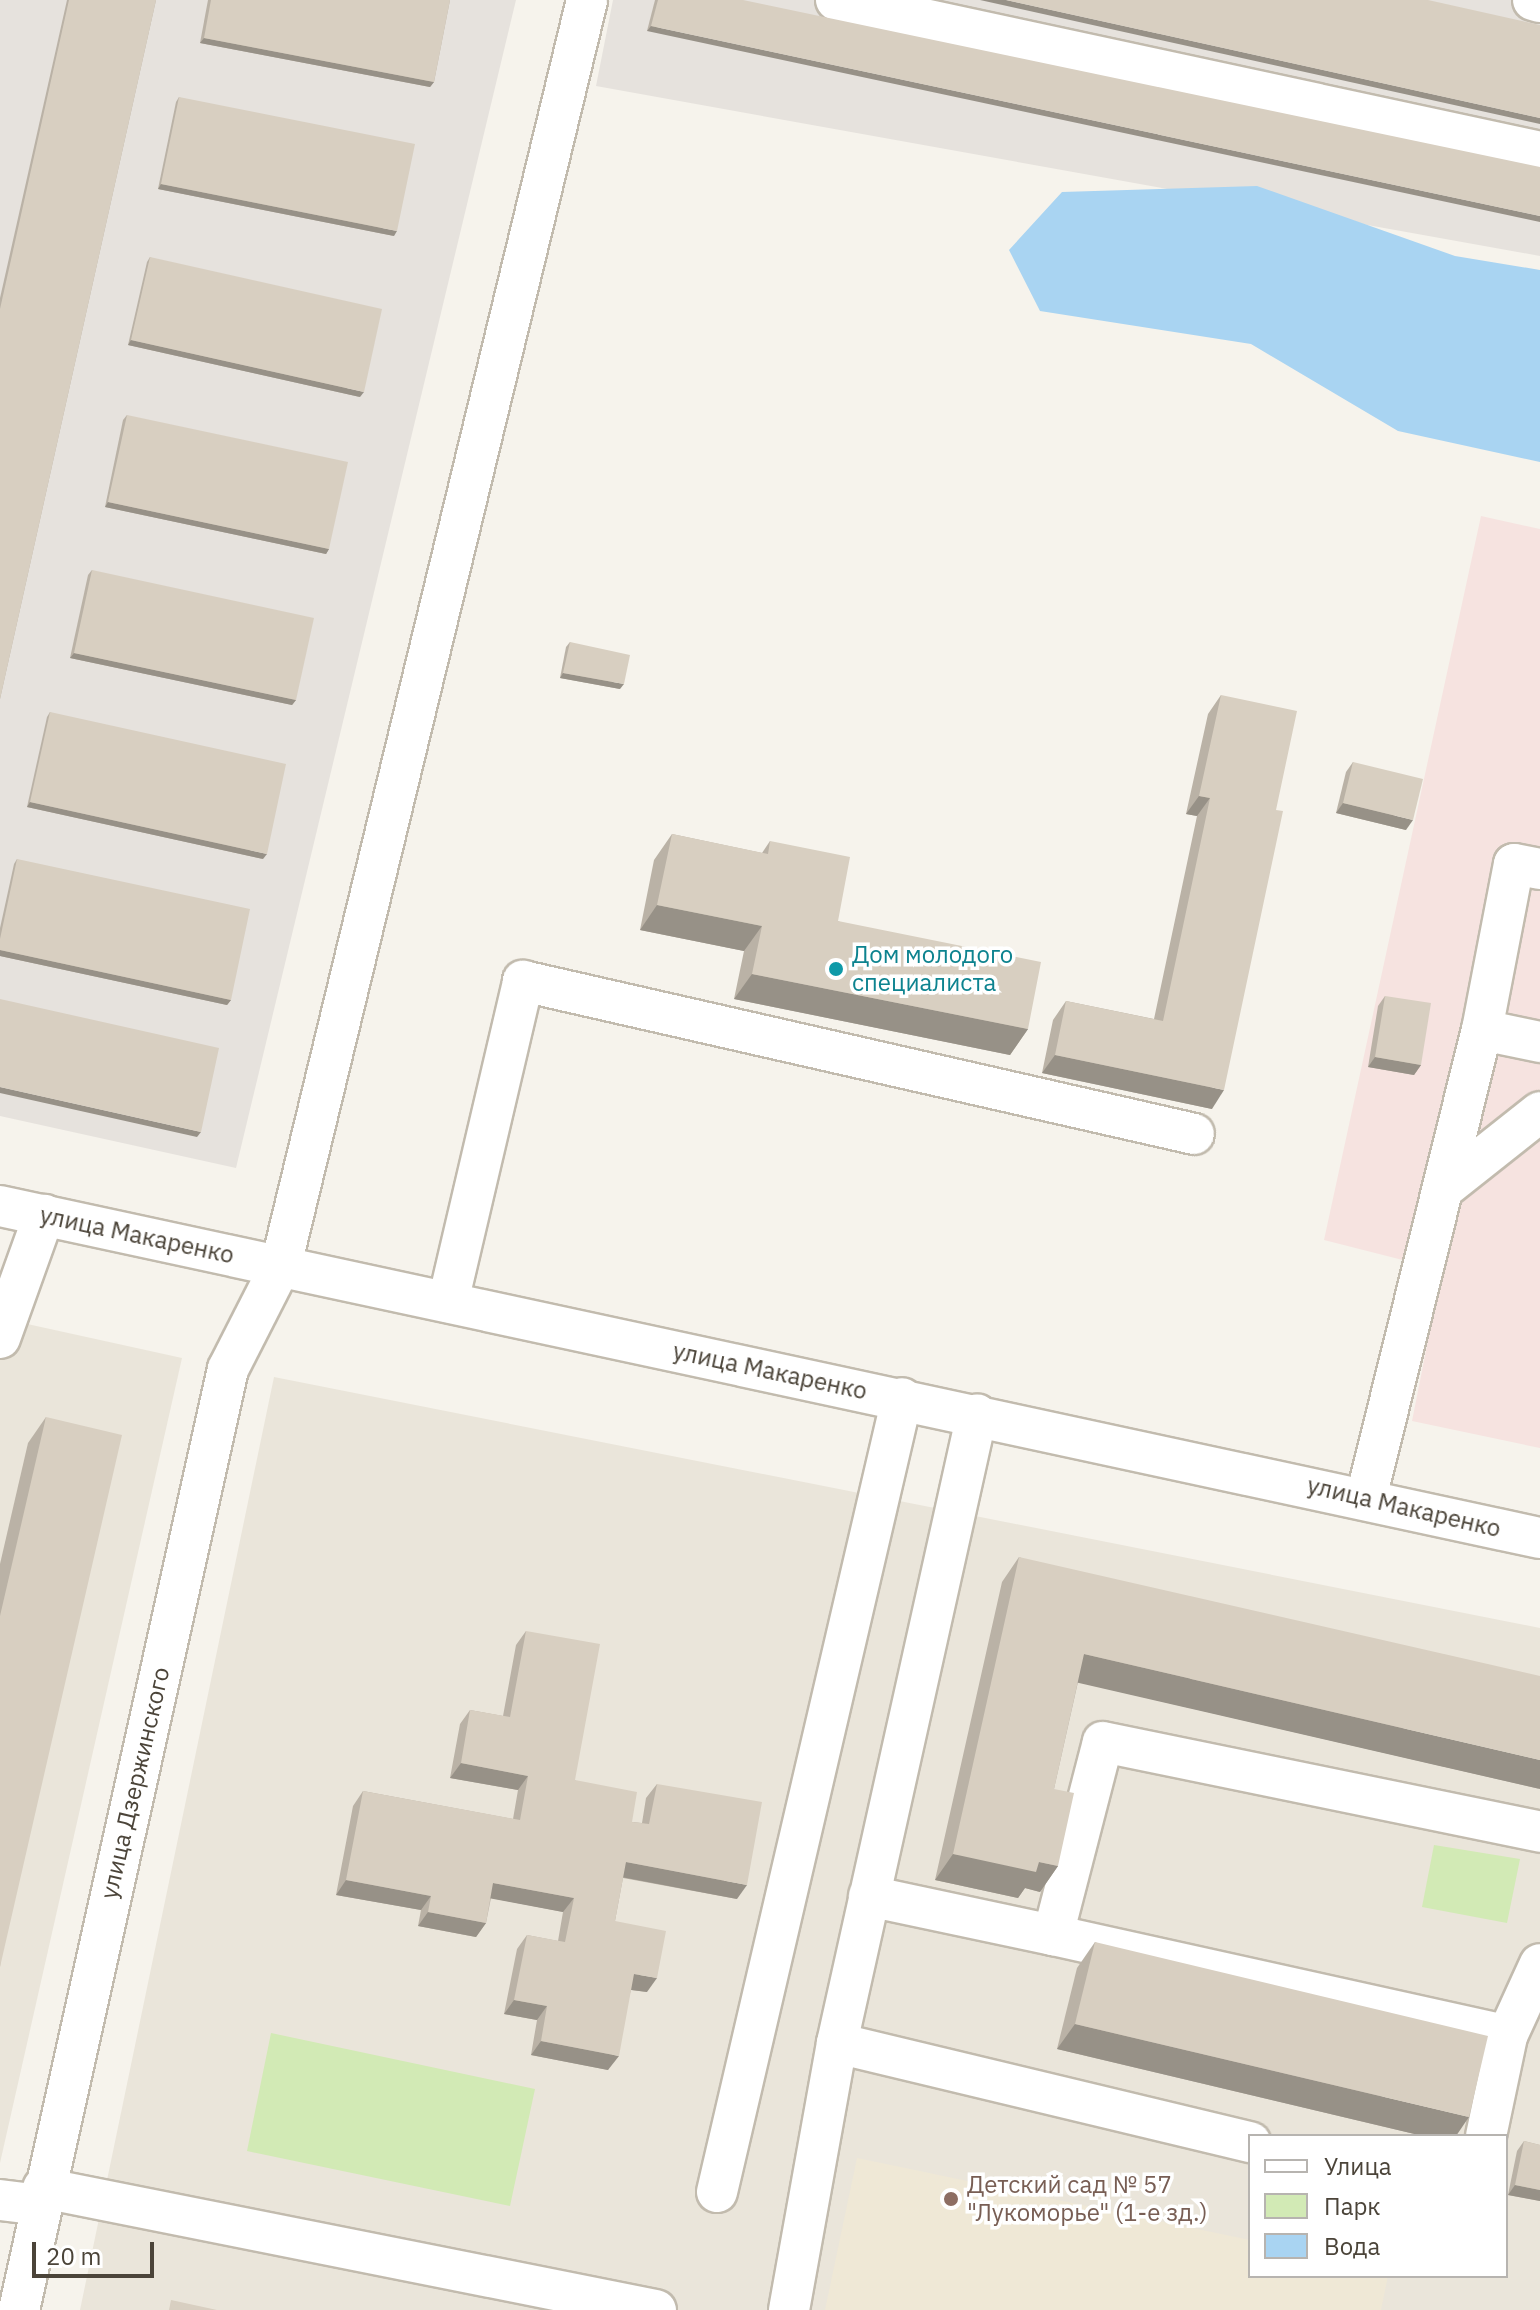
<!DOCTYPE html>
<html>
<head>
<meta charset="utf-8">
<style>
  body { margin:0 }
  #map { position:relative; width:1540px; height:2310px; overflow:hidden; background:#f6f3ec; font-family:"IBM Plex Sans",sans-serif }
  div>[style] { position:absolute }
  [style*='--x'] { left:calc(var(--x)*1px); top:calc(var(--y)*1px); width:calc(var(--w)*1px); rotate:calc(var(--a)*1deg) }
  .residential>* { inset:0; background:#eae5da }
  .industrial>* { inset:0; background:#e6e2dd }
  .education>* { inset:0; background:#efe8d6 }
  .medical>* { inset:0; background:#f6e3e0 }
  .green>* { inset:0; background:#d2eab5 }
  .water>* { inset:0; background:#a9d4f2 }
  .roads { filter:drop-shadow(2px 0 #c2bbae) drop-shadow(-2px 0 #c2bbae) drop-shadow(0 2px #c2bbae) drop-shadow(0 -2px #c2bbae) }
  .minor>* { height:40px; margin:-20px; padding:0 20px; transform-origin:20px; border-radius:20px; background:#fff }
  .wall>* { inset:0; background:#bab2a6 }
  .shaded-wall>* { inset:0; background:#979187 }
  .building>* { inset:0; background:#d8cfc1 }
  .dots>* { width:22px; height:22px; translate:-50% -50%; box-sizing:border-box; border:4px solid #fff; border-radius:50% }
  span { translate:-50% -50%; white-space:nowrap; text-align:center; line-height:1.15; -webkit-text-stroke:7px #fff; paint-order:stroke }
  .culture-label { font-size:24px; color:#0d838f }
  .left { translate:0 -50%; text-align:left }
  .street-label { font-size:24px; color:#4b4439 }
  .education-label { font-size:24px; color:#785e54 }
  .legend { position:absolute; left:1248px; top:2134px; width:260px; height:144px; box-sizing:border-box; background:#fff; border:2px solid #b7b4b0; margin:0; padding:10px 14px; list-style:none; font-size:24px; color:#4b4439 }
  .legend li { display:flex; align-items:center; gap:16px; height:40px }
  .legend b { width:40px; border:2px solid #b7b4b0 }
  .scale { position:absolute; left:32px; top:2242px; width:122px; height:36px; box-sizing:border-box; border:4px solid #4b4439; border-top:0; padding-left:10px; font-size:24px; line-height:28px; white-space:nowrap; color:#4b4439; -webkit-text-stroke:6px #fff; paint-order:stroke }
</style>
</head>
<body>
<div id="map">
  <div class="residential">
    <div style="clip-path:polygon(0 1318px,182px 1358px,0 2163px)"></div>
    <div style="clip-path:polygon(evenodd,274px 1377px,1540px 1628px,1540px 2310px,80px 2310px,274px 1377px,1250px 2136px,1506px 2136px,1506px 2276px,1250px 2276px,1250px 2136px)"></div>
  </div>
  <div class="industrial">
    <div style="clip-path:polygon(0 0,516px 0,236px 1168px,0 1116px)"></div>
    <div style="clip-path:polygon(613px 0,1540px 0,1540px 256px,596px 86px)"></div>
  </div>
  <div class="education">
    <div style="clip-path:polygon(857px 2158px,1250px 2240px,1250px 2276px,1388px 2276px,1381px 2310px,825px 2310px)"></div>
  </div>
  <div class="medical">
    <div style="clip-path:polygon(1481px 516px,1540px 529px,1540px 1448px,1412px 1421px,1442px 1270px,1324px 1240px)"></div>
  </div>
  <div class="green">
    <div style="clip-path:polygon(1434px 1845px,1520px 1859px,1507px 1923px,1422px 1907px)"></div>
    <div style="clip-path:polygon(271px 2033px,535px 2089px,510px 2206px,247px 2151px)"></div>
  </div>
  <div class="water">
    <div style="clip-path:polygon(1257px 186px,1455px 256px,1540px 270px,1540px 462px,1398px 431px,1251px 344px,1040px 311px,1009px 250px,1062px 192px)"></div>
  </div>
  <div class="roads">
    <div class="minor">
      <div style="--x:836;--y:0;--w:720;--a:12.18"></div>
      <div style="--x:1533;--y:0;--w:7;--a:16"></div>
      <div style="--x:1482;--y:1030;--w:169;--a:-79.1"></div>
      <div style="--x:1514;--y:864;--w:26;--a:11"></div>
      <div style="--x:1448;--y:1185;--w:117;--a:-38.4"></div>
      <div style="--x:0;--y:1206;--w:1575;--a:12.17"></div>
      <div style="--x:448;--y:1302;--w:330;--a:-76.8"></div>
      <div style="--x:523;--y:981;--w:688;--a:12.84"></div>
      <div style="--x:0;--y:1338;--w:131;--a:-70.3"></div>
      <div style="--x:1366;--y:1498;--w:482;--a:-76.1"></div>
      <div style="--x:1482;--y:1030;--w:59;--a:11.7"></div>
      <div style="--x:869;--y:1896;--w:188;--a:12"></div>
      <div style="--x:1053;--y:1935;--w:199;--a:-75.5"></div>
      <div style="--x:1103;--y:1742;--w:446;--a:11.6"></div>
      <div style="--x:1053;--y:1935;--w:465;--a:12.5"></div>
      <div style="--x:1507;--y:2036;--w:79;--a:-65.4"></div>
      <div style="--x:837;--y:2043;--w:425;--a:13.5"></div>
      <div style="--x:1486;--y:2136;--w:102;--a:-78.1"></div>
      <div style="--x:43;--y:2188;--w:625;--a:11.26"></div>
      <div style="--x:717;--y:2192;--w:815;--a:-76.88"></div>
      <div style="--x:0;--y:2200;--w:39;--a:7"></div>
      <div style="--x:19;--y:2310;--w:964;--a:-77.48"></div>
      <div style="--x:228;--y:1369;--w:117;--a:-63"></div>
      <div style="--x:281;--y:1265;--w:1301;--a:-76.4"></div>
      <div style="--x:789;--y:2310;--w:271;--a:-79.8"></div>
      <div style="--x:837;--y:2043;--w:644;--a:-77.45"></div>
    </div>
  </div>
  <div class="wall">
    <div style="clip-path:polygon(67px 0,156px 0,0 699px,0 298px)"></div>
    <div style="clip-path:polygon(208px 0,450px 0,434px 82px,430px 87px,200px 43px)"></div>
    <div style="clip-path:polygon(655px 0,743px 0,647px 31px)"></div>
    <div style="clip-path:polygon(179px 97px,394px 236px,158px 189px,176px 102px)"></div>
    <div style="clip-path:polygon(150px 257px,360px 397px,128px 345px,147px 262px)"></div>
    <div style="clip-path:polygon(127px 415px,329px 549px,326px 554px,105px 507px,123px 420px)"></div>
    <div style="clip-path:polygon(92px 570px,296px 700px,292px 705px,70px 658px,88px 575px)"></div>
    <div style="clip-path:polygon(570px 642px,620px 689px,560px 678px,566px 647px)"></div>
    <div style="clip-path:polygon(1221px 695px,1212px 1109px,1042px 1073px,1053px 1020px,1066px 1001px,1154px 1019px,1197px 816px,1186px 814px,1208px 714px)"></div>
    <div style="clip-path:polygon(50px 712px,263px 859px,27px 807px,47px 717px)"></div>
    <div style="clip-path:polygon(1353px 762px,1406px 830px,1336px 813px,1346px 772px)"></div>
    <div style="clip-path:polygon(672px 834px,762px 853px,770px 841px,838px 921px,1028px 1029px,1010px 1055px,734px 999px,744px 951px,640px 930px,654px 860px)"></div>
    <div style="clip-path:polygon(17px 859px,231px 1000px,227px 1005px,0 956px,0 928px,14px 864px)"></div>
    <div style="clip-path:polygon(1385px 996px,1421px 1065px,1414px 1075px,1368px 1067px,1378px 1006px)"></div>
    <div style="clip-path:polygon(46px 1417px,0 1967px,0 1564px,28px 1443px)"></div>
    <div style="clip-path:polygon(1019px 1557px,1540px 1789px,1078px 1682px,1054px 1789px,1058px 1866px,1040px 1892px,1025px 1888px,1018px 1898px,935px 1880px,1002px 1582px)"></div>
    <div style="clip-path:polygon(526px 1631px,575px 1780px,632px 1822px,642px 1823px,646px 1798px,657px 1784px,737px 1899px,623px 1878px,615px 1921px,647px 1992px,631px 1990px,608px 2070px,531px 2055px,537px 2020px,504px 2014px,517px 1949px,527px 1935px,558px 1941px,563px 1912px,491px 1898px,486px 1923px,476px 1937px,418px 1926px,421px 1910px,336px 1895px,353px 1806px,363px 1791px,513px 1819px,518px 1790px,450px 1778px,460px 1724px,470px 1710px,503px 1716px,516px 1645px)"></div>
    <div style="clip-path:polygon(1095px 1942px,1456px 2136px,1423px 2136px,1057px 2049px,1077px 1968px)"></div>
    <div style="clip-path:polygon(1524px 2141px,1540px 2145px,1540px 2201px,1508px 2195px,1517px 2151px)"></div>
  </div>
  <div class="shaded-wall">
    <div style="clip-path:polygon(980px 0,1006px 0,1540px 118px,1540px 124px)"></div>
    <div style="clip-path:polygon(651px 26px,1540px 216px,1540px 222px,647px 31px)"></div>
    <div style="clip-path:polygon(204px 38px,434px 82px,430px 87px,200px 43px)"></div>
    <div style="clip-path:polygon(161px 184px,397px 231px,394px 236px,158px 189px)"></div>
    <div style="clip-path:polygon(131px 340px,364px 392px,360px 397px,128px 345px)"></div>
    <div style="clip-path:polygon(108px 502px,329px 549px,326px 554px,105px 507px)"></div>
    <div style="clip-path:polygon(74px 653px,296px 700px,292px 705px,70px 658px)"></div>
    <div style="clip-path:polygon(563px 673px,624px 684px,620px 689px,560px 678px)"></div>
    <div style="clip-path:polygon(1199px 796px,1210px 798px,1197px 816px,1186px 814px)"></div>
    <div style="clip-path:polygon(30px 802px,267px 854px,263px 859px,27px 807px)"></div>
    <div style="clip-path:polygon(1343px 803px,1413px 820px,1406px 830px,1336px 813px)"></div>
    <div style="clip-path:polygon(657px 905px,762px 926px,744px 951px,640px 930px)"></div>
    <div style="clip-path:polygon(0 950px,231px 1000px,227px 1005px,0 956px)"></div>
    <div style="clip-path:polygon(752px 974px,1028px 1029px,1010px 1055px,734px 999px)"></div>
    <div style="clip-path:polygon(1055px 1055px,1224px 1090px,1212px 1109px,1042px 1073px)"></div>
    <div style="clip-path:polygon(1375px 1057px,1421px 1065px,1414px 1075px,1368px 1067px)"></div>
    <div style="clip-path:polygon(0 1087px,201px 1132px,197px 1137px,0 1093px)"></div>
    <div style="clip-path:polygon(1084px 1654px,1540px 1760px,1540px 1789px,1066px 1680px)"></div>
    <div style="clip-path:polygon(461px 1763px,528px 1776px,518px 1790px,450px 1778px)"></div>
    <div style="clip-path:polygon(953px 1854px,1039px 1862px,1058px 1866px,1040px 1892px,1025px 1888px,1018px 1898px,935px 1880px)"></div>
    <div style="clip-path:polygon(626px 1862px,747px 1885px,737px 1899px,616px 1876px)"></div>
    <div style="clip-path:polygon(346px 1880px,431px 1896px,421px 1910px,336px 1895px)"></div>
    <div style="clip-path:polygon(493px 1883px,574px 1898px,563px 1912px,483px 1897px)"></div>
    <div style="clip-path:polygon(428px 1912px,486px 1923px,476px 1937px,418px 1926px)"></div>
    <div style="clip-path:polygon(634px 1974px,657px 1978px,647px 1992px,624px 1989px)"></div>
    <div style="clip-path:polygon(514px 2000px,547px 2006px,537px 2020px,504px 2014px)"></div>
    <div style="clip-path:polygon(1075px 2024px,1469px 2117px,1456px 2136px,1423px 2136px,1057px 2049px)"></div>
    <div style="clip-path:polygon(541px 2041px,619px 2056px,608px 2070px,531px 2055px)"></div>
    <div style="clip-path:polygon(1515px 2185px,1540px 2190px,1540px 2201px,1508px 2195px)"></div>
  </div>
  <div class="building">
    <div style="clip-path:polygon(69px 0,156px 0,0 699px,0 309px)"></div>
    <div style="clip-path:polygon(211px 0,450px 0,434px 82px,204px 38px)"></div>
    <div style="clip-path:polygon(658px 0,743px 0,1540px 167px,1540px 216px,651px 26px)"></div>
    <div style="clip-path:polygon(1006px 0,1428px 0,1540px 25px,1540px 118px)"></div>
    <div style="clip-path:polygon(179px 97px,415px 144px,397px 231px,161px 184px)"></div>
    <div style="clip-path:polygon(150px 257px,382px 309px,364px 392px,131px 340px)"></div>
    <div style="clip-path:polygon(127px 415px,348px 462px,329px 549px,108px 502px)"></div>
    <div style="clip-path:polygon(92px 570px,314px 618px,296px 700px,74px 653px)"></div>
    <div style="clip-path:polygon(570px 642px,630px 655px,624px 684px,563px 673px)"></div>
    <div style="clip-path:polygon(1221px 695px,1297px 711px,1276px 810px,1283px 811px,1224px 1090px,1055px 1055px,1066px 1001px,1163px 1021px,1210px 798px,1199px 796px)"></div>
    <div style="clip-path:polygon(50px 712px,286px 764px,267px 854px,30px 802px)"></div>
    <div style="clip-path:polygon(1353px 762px,1423px 779px,1413px 820px,1343px 803px)"></div>
    <div style="clip-path:polygon(672px 834px,768px 854px,770px 841px,850px 857px,838px 921px,1041px 962px,1028px 1029px,752px 974px,762px 926px,657px 905px)"></div>
    <div style="clip-path:polygon(17px 859px,250px 909px,231px 1000px,0 950px,0 939px)"></div>
    <div style="clip-path:polygon(1385px 996px,1431px 1003px,1421px 1065px,1375px 1057px)"></div>
    <div style="clip-path:polygon(0 999px,219px 1048px,201px 1132px,0 1087px)"></div>
    <div style="clip-path:polygon(46px 1417px,122px 1435px,0 1967px,0 1616px)"></div>
    <div style="clip-path:polygon(1019px 1557px,1540px 1676px,1540px 1760px,1084px 1654px,1054px 1789px,1074px 1793px,1058px 1866px,1039px 1862px,1036px 1872px,953px 1854px)"></div>
    <div style="clip-path:polygon(526px 1631px,600px 1644px,575px 1780px,637px 1792px,632px 1822px,649px 1824px,657px 1784px,762px 1802px,747px 1885px,626px 1862px,615px 1921px,666px 1931px,657px 1978px,634px 1974px,619px 2056px,541px 2041px,547px 2006px,514px 2000px,527px 1935px,565px 1942px,574px 1898px,493px 1883px,486px 1923px,428px 1912px,431px 1896px,346px 1880px,363px 1791px,520px 1820px,528px 1776px,461px 1763px,470px 1710px,510px 1717px)"></div>
    <div style="clip-path:polygon(1095px 1942px,1488px 2036px,1469px 2117px,1075px 2024px)"></div>
    <div style="clip-path:polygon(1524px 2141px,1540px 2145px,1540px 2190px,1515px 2185px)"></div>
    <div style="clip-path:polygon(171px 2300px,217px 2310px,169px 2310px)"></div>
  </div>
  <div class="dots">
    <div style="left:836px;top:969px;background:#0f9aa8"></div>
    <div style="left:951px;top:2199px;background:#8d6e63"></div>
  </div>
  <div class="culture-label">
    <span class="left" style="left:852px;top:969px">Дом молодого<br>специалиста</span>
  </div>
  <div class="street-label">
    <span style="left:137px;top:1235px;rotate:12deg">улица Макаренко</span>
    <span style="left:770px;top:1371px;rotate:12deg">улица Макаренко</span>
    <span style="left:1404px;top:1507px;rotate:13deg">улица Макаренко</span>
    <span style="left:135px;top:1783px;rotate:-77deg">улица Дзержинского</span>
  </div>
  <div class="education-label">
    <span class="left" style="left:967px;top:2199px">Детский сад № 57<br>"Лукоморье" (1-е зд.)</span>
  </div>
  <ul class="legend">
  <li><b style="height:10px;background:#fff"></b>Улица</li>
  <li><b style="height:22px;background:#d2eab5"></b>Парк</li>
  <li><b style="height:22px;background:#a9d4f2"></b>Вода</li>
  </ul>
  <div class="scale">20 m</div>
</div>
</body>
</html>
